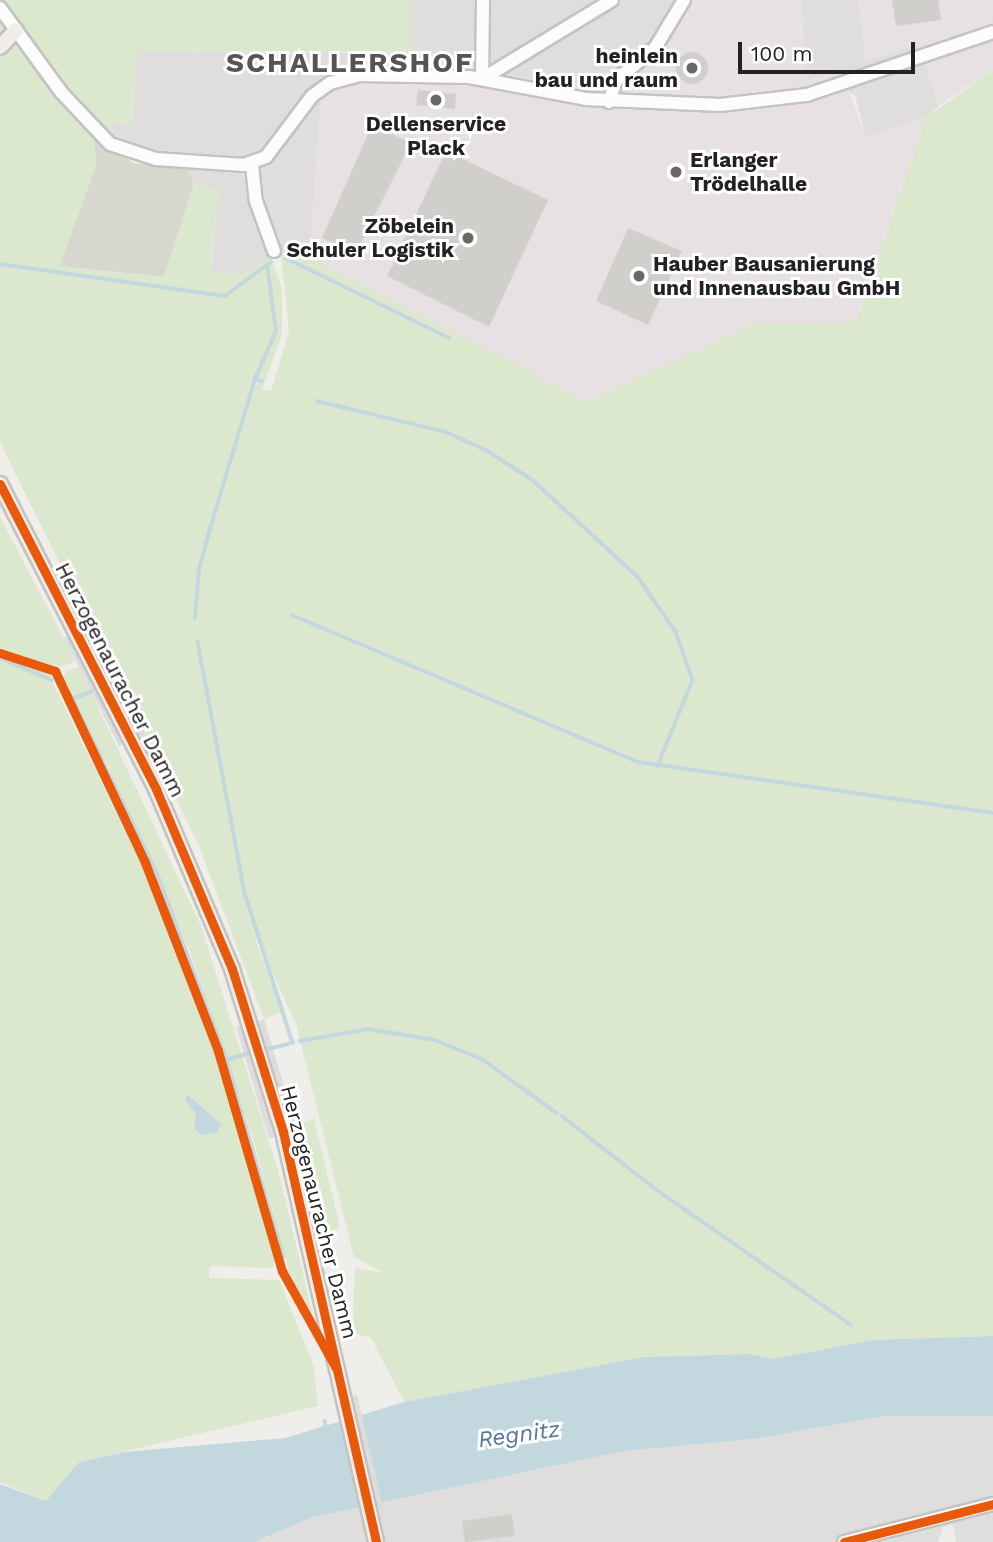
<!DOCTYPE html>
<html>
<head>
<meta charset="utf-8">
<style>
  body { margin:0 }
  #map { position:relative; width:993px; height:1542px; overflow:hidden; background:#f0eeeb; font-family:"Work Sans",sans-serif }
  div>[style] { position:absolute }
  [style*='--x'] { left:calc(var(--x)*1px); top:calc(var(--y)*1px); width:calc(var(--w)*1px); rotate:calc(var(--a)*1deg) }
  .residential>* { inset:0; background:#dfdedc }
  .industrial>* { inset:0; background:#e8e1e4 }
  .construction>* { inset:0; background:#d8d7ce }
  .grass>* { inset:0; background:#dbe8ce }
  .parking>* { inset:0; background:#e0dfde }
  .water>* { inset:0; background:#c3d7de }
  .pier>* { inset:0; background:#dedddd }
  .stream>* { height:3.5px; margin:-1.75px; padding:0 1.75px; transform-origin:1.75px; border-radius:1.75px; background:#c3d7de }
  .building>* { inset:0; background:#d1cfcc }
  .round { border-radius:50% }
  .roads { filter:drop-shadow(2px 0 #c3c3c1) drop-shadow(-2px 0 #c3c3c1) drop-shadow(0 2px #c3c3c1) drop-shadow(0 -2px #c3c3c1) }
  .minor>* { height:12px; margin:-6px; padding:0 6px; transform-origin:6px; border-radius:6px; background:#fdfcfc }
  .major>* { height:14px; margin:-7px; padding:0 7px; transform-origin:7px; border-radius:7px; background:#f1ede8 }
  .cycleway>* { height:9px; margin:-4.5px; padding:0 4.5px; transform-origin:4.5px; border-radius:4.5px; background:#e8590c }
  .dots>* { width:19px; height:19px; translate:-50% -50%; box-sizing:border-box; border:4px solid #fff; border-radius:50% }
  span { translate:-50% -50%; white-space:nowrap; text-align:center; line-height:1.15; -webkit-text-stroke:6px #fff; paint-order:stroke }
  .poi-label { font-size:21px; color:#222; font-weight:700 }
  .right { translate:-100% -50%; text-align:right }
  .left { translate:0 -50%; text-align:left }
  .street-label { font-size:21px; color:#222 }
  .water-label { font-size:23px; color:#55769f; font-style:italic }
  .district-label { font-size:28px; color:#555; font-weight:700; letter-spacing:2px }
  .scale { position:absolute; left:738px; top:42px; width:177px; height:32px; box-sizing:border-box; border:4px solid #222; border-top:0; padding-left:9px; font-size:21px; line-height:24px; white-space:nowrap; color:#222; -webkit-text-stroke:5px #fff; paint-order:stroke }
</style>
</head>
<body>
<div id="map">
  <div class="residential">
    <div style="clip-path:polygon(409px 0,690px 0,669px 38px,620px 89px,468px 70px,343px 69px,322px 82px,310px 258px,281px 254px,241px 274px,211px 274px,218px 190px,194px 184px,186px 168px,157px 167px,113px 154px,112px 123px,132px 125px,137px 51px,409px 54px)"></div>
    <div style="clip-path:polygon(801px 0,859px 0,866px 61px,918px 44px,939px 106px,926px 118px,866px 138px,855px 95px,807px 80px)"></div>
    <div style="clip-path:polygon(885px 1416px,993px 1416px,993px 1542px,956px 1542px,953px 1524px,943px 1527px,938px 1542px,254px 1542px,313px 1517px,624px 1451px,754px 1439px)"></div>
  </div>
  <div class="industrial">
    <div style="clip-path:polygon(690px 0,801px 0,807px 80px,841px 68px,866px 137px,926px 118px,856px 322px,757px 323px,587px 401px,310px 258px,322px 82px,343px 69px,468px 70px,619px 89px,669px 38px)"></div>
    <div style="clip-path:polygon(859px 0,993px 0,993px 69px,939px 106px,917px 44px,866px 61px)"></div>
  </div>
  <div class="construction">
    <div style="clip-path:polygon(94px 138px,134px 163px,186px 168px,194px 184px,164px 277px,59px 266px,96px 165px)"></div>
  </div>
  <div class="grass">
    <div style="clip-path:polygon(0 0,409px 0,409px 54px,137px 51px,132px 125px,112px 123px,113px 154px,94px 139px,96px 165px,60px 266px,164px 277px,194px 184px,218px 190px,211px 273px,241px 274px,271px 257px,282px 289px,282px 334px,262px 390px,271px 390px,289px 332px,281px 254px,310px 258px,587px 401px,757px 323px,856px 322px,926px 118px,993px 69px,993px 1336px,872px 1340px,773px 1359px,750px 1354px,643px 1357px,404px 1402px,371px 1338px,352px 1332px,355px 1268px,384px 1273px,354px 1257px,296px 1024px,251px 927px,282px 1012px,264px 1019px,199px 846px,0 442px)"></div>
    <div style="clip-path:polygon(0 517px,76px 661px,47px 671px,150px 882px,219px 1066px,255px 1186px,275px 1261px,272px 1268px,210px 1266px,209px 1278px,279px 1280px,314px 1366px,318px 1406px,79px 1462px,46px 1501px,0 1482px)"></div>
    <div style="clip-path:polygon(79px 667px,201px 926px,278px 1170px,317px 1332px,292px 1283px,254px 1142px,190px 951px,105px 759px,100px 762px,63px 683px,65px 672px)"></div>
    <div style="clip-path:polygon(314px 1119px,340px 1227px,325px 1240px,296px 1125px)"></div>
  </div>
  <div class="parking">
    <div style="clip-path:polygon(459px 1511px,462px 1542px,402px 1542px,401px 1530px,413px 1517px)"></div>
  </div>
  <div class="water">
    <div style="clip-path:polygon(187px 1094px,221px 1124px,217px 1133px,201px 1135px,194px 1128px,196px 1113px,185px 1101px)"></div>
    <div style="clip-path:polygon(993px 1336px,993px 1416px,885px 1416px,754px 1439px,624px 1451px,313px 1517px,254px 1542px,0 1542px,0 1484px,46px 1501px,79px 1462px,124px 1452px,285px 1438px,404px 1402px,643px 1357px,750px 1354px,773px 1359px,872px 1340px)"></div>
  </div>
  <div class="pier">
    <div style="clip-path:polygon(90px 623px,147px 735px,119px 746px,64px 638px)"></div>
    <div style="clip-path:polygon(264px 1019px,297px 1130px,269px 1139px,236px 1027px)"></div>
    <div style="clip-path:polygon(357px 1395px,383px 1507px,361px 1512px,336px 1400px)"></div>
  </div>
  <div class="stream">
    <div style="--x:286;--y:258;--w:182;--a:26.1"></div>
    <div style="--x:0;--y:264;--w:227;--a:8.1"></div>
    <div style="--x:225;--y:296;--w:57;--a:-36.5"></div>
    <div style="--x:255;--y:379;--w:7;--a:16"></div>
    <div style="--x:317;--y:401;--w:133;--a:13.5"></div>
    <div style="--x:446;--y:432;--w:46;--a:24.3"></div>
    <div style="--x:488;--y:451;--w:55;--a:33.1"></div>
    <div style="--x:534;--y:481;--w:142;--a:42.7"></div>
    <div style="--x:638;--y:577;--w:67;--a:55.4"></div>
    <div style="--x:676;--y:632;--w:51;--a:70.5"></div>
    <div style="--x:693;--y:680;--w:93;--a:112.1"></div>
    <div style="--x:292;--y:615;--w:377;--a:23"></div>
    <div style="--x:639;--y:762;--w:358;--a:8.2"></div>
    <div style="--x:195;--y:618;--w:49;--a:-85.3"></div>
    <div style="--x:199;--y:569;--w:41;--a:-74.6"></div>
    <div style="--x:210;--y:529;--w:157;--a:-73.3"></div>
    <div style="--x:255;--y:379;--w:52;--a:-66.4"></div>
    <div style="--x:276;--y:331;--w:67;--a:-97.8"></div>
    <div style="--x:198;--y:642;--w:255;--a:79.4"></div>
    <div style="--x:245;--y:893;--w:157;--a:72.3"></div>
    <div style="--x:0;--y:658;--w:56;--a:22.9"></div>
    <div style="--x:62;--y:681;--w:21;--a:59"></div>
    <div style="--x:92;--y:692;--w:20;--a:160"></div>
    <div style="--x:73;--y:699;--w:195;--a:64.2"></div>
    <div style="--x:158;--y:875;--w:197;--a:69.5"></div>
    <div style="--x:300;--y:1041;--w:69;--a:-10"></div>
    <div style="--x:368;--y:1029;--w:68;--a:9.3"></div>
    <div style="--x:435;--y:1040;--w:51;--a:22"></div>
    <div style="--x:482;--y:1059;--w:92;--a:35.8"></div>
    <div style="--x:260;--y:1051;--w:34;--a:-14"></div>
    <div style="--x:252;--y:1053;--w:26;--a:164"></div>
    <div style="--x:227;--y:1060;--w:205;--a:73.9"></div>
    <div style="--x:562;--y:1116;--w:117;--a:38"></div>
    <div style="--x:654;--y:1188;--w:240;--a:34.8"></div>
    <div style="--x:325;--y:1421;--w:5;--a:79"></div>
  </div>
  <div class="building">
    <div style="clip-path:polygon(892px 0,938px 0,941px 20px,896px 26px)"></div>
    <div class="round" style="left:676px;top:52px;width:32px;height:32px"></div>
    <div style="clip-path:polygon(418px 90px,456px 94px,455px 109px,416px 105px)"></div>
    <div style="clip-path:polygon(372px 125px,411px 143px,356px 253px,322px 238px)"></div>
    <div style="clip-path:polygon(446px 151px,548px 200px,489px 327px,387px 276px)"></div>
    <div style="clip-path:polygon(628px 228px,682px 251px,648px 325px,596px 301px)"></div>
    <div style="clip-path:polygon(512px 1514px,515px 1536px,465px 1542px,462px 1521px)"></div>
  </div>
  <div class="roads">
    <div class="minor">
      <div style="--x:483;--y:0;--w:79;--a:90.7"></div>
      <div style="--x:482;--y:79;--w:152;--a:-31.3"></div>
      <div style="--x:0;--y:8;--w:104;--a:54"></div>
      <div style="--x:61;--y:92;--w:71;--a:46.7"></div>
      <div style="--x:110;--y:144;--w:48;--a:18.1"></div>
      <div style="--x:156;--y:159;--w:88;--a:3.9"></div>
      <div style="--x:244;--y:165;--w:23;--a:-20"></div>
      <div style="--x:266;--y:157;--w:76;--a:-53"></div>
      <div style="--x:312;--y:96;--w:22;--a:-36"></div>
      <div style="--x:330;--y:83;--w:31;--a:-15"></div>
      <div style="--x:360;--y:75;--w:109;--a:1.1"></div>
      <div style="--x:469;--y:77;--w:119;--a:10.6"></div>
      <div style="--x:586;--y:99;--w:134;--a:2.6"></div>
      <div style="--x:720;--y:105;--w:88;--a:-6.6"></div>
      <div style="--x:807;--y:95;--w:196;--a:-18.7"></div>
      <div style="--x:609;--y:102;--w:23;--a:-72"></div>
      <div style="--x:616;--y:80;--w:50;--a:-39.4"></div>
      <div style="--x:655;--y:48;--w:56;--a:-58.9"></div>
      <div style="--x:252;--y:165;--w:36;--a:84"></div>
      <div style="--x:256;--y:201;--w:53;--a:70.2"></div>
      <div style="--x:844;--y:1542;--w:154;--a:-14.3"></div>
    </div>
    <div class="major">
      <div style="--x:0;--y:47;--w:23;--a:-47"></div>
      <div style="--x:0;--y:484;--w:343;--a:62.9"></div>
      <div style="--x:156;--y:789;--w:195;--a:67.1"></div>
      <div style="--x:232;--y:969;--w:171;--a:72.6"></div>
      <div style="--x:283;--y:1132;--w:420;--a:77.2"></div>
    </div>
  </div>
  <div class="cycleway">
    <div style="--x:0;--y:484;--w:343;--a:62.9"></div>
    <div style="--x:156;--y:789;--w:195;--a:67.1"></div>
    <div style="--x:232;--y:969;--w:171;--a:72.6"></div>
    <div style="--x:283;--y:1132;--w:420;--a:77.2"></div>
    <div style="--x:0;--y:653;--w:58;--a:18.1"></div>
    <div style="--x:55;--y:671;--w:209;--a:64.8"></div>
    <div style="--x:144;--y:860;--w:205;--a:68.8"></div>
    <div style="--x:218;--y:1051;--w:229;--a:73.8"></div>
    <div style="--x:282;--y:1271;--w:111;--a:60.9"></div>
    <div style="--x:844;--y:1542;--w:154;--a:-14.3"></div>
  </div>
  <div class="dots">
    <div style="left:692px;top:68px;background:#6a6968"></div>
    <div style="left:436px;top:100px;background:#6a6968"></div>
    <div style="left:676px;top:172px;background:#6a6968"></div>
    <div style="left:468px;top:238px;background:#6a6968"></div>
    <div style="left:639px;top:276px;background:#6a6968"></div>
  </div>
  <div class="poi-label">
    <span class="right" style="left:678px;top:68px">heinlein<br>bau und raum</span>
    <span style="left:436px;top:136px">Dellenservice<br>Plack</span>
    <span class="left" style="left:690px;top:172px">Erlanger<br>Trödelhalle</span>
    <span class="right" style="left:454px;top:238px">Zöbelein<br>Schuler Logistik</span>
    <span class="left" style="left:653px;top:276px">Hauber Bausanierung<br>und Innenausbau GmbH</span>
  </div>
  <div class="street-label">
    <span style="left:120px;top:680px;rotate:63deg">Herzogenauracher Damm</span>
    <span style="left:319px;top:1212px;rotate:76deg">Herzogenauracher Damm</span>
  </div>
  <div class="water-label">
    <span style="left:519px;top:1435px;rotate:-8deg">Regnitz</span>
  </div>
  <div class="district-label">
    <span style="left:350px;top:63px">SCHALLERSHOF</span>
  </div>
  <div class="scale">100 m</div>
</div>
</body>
</html>
